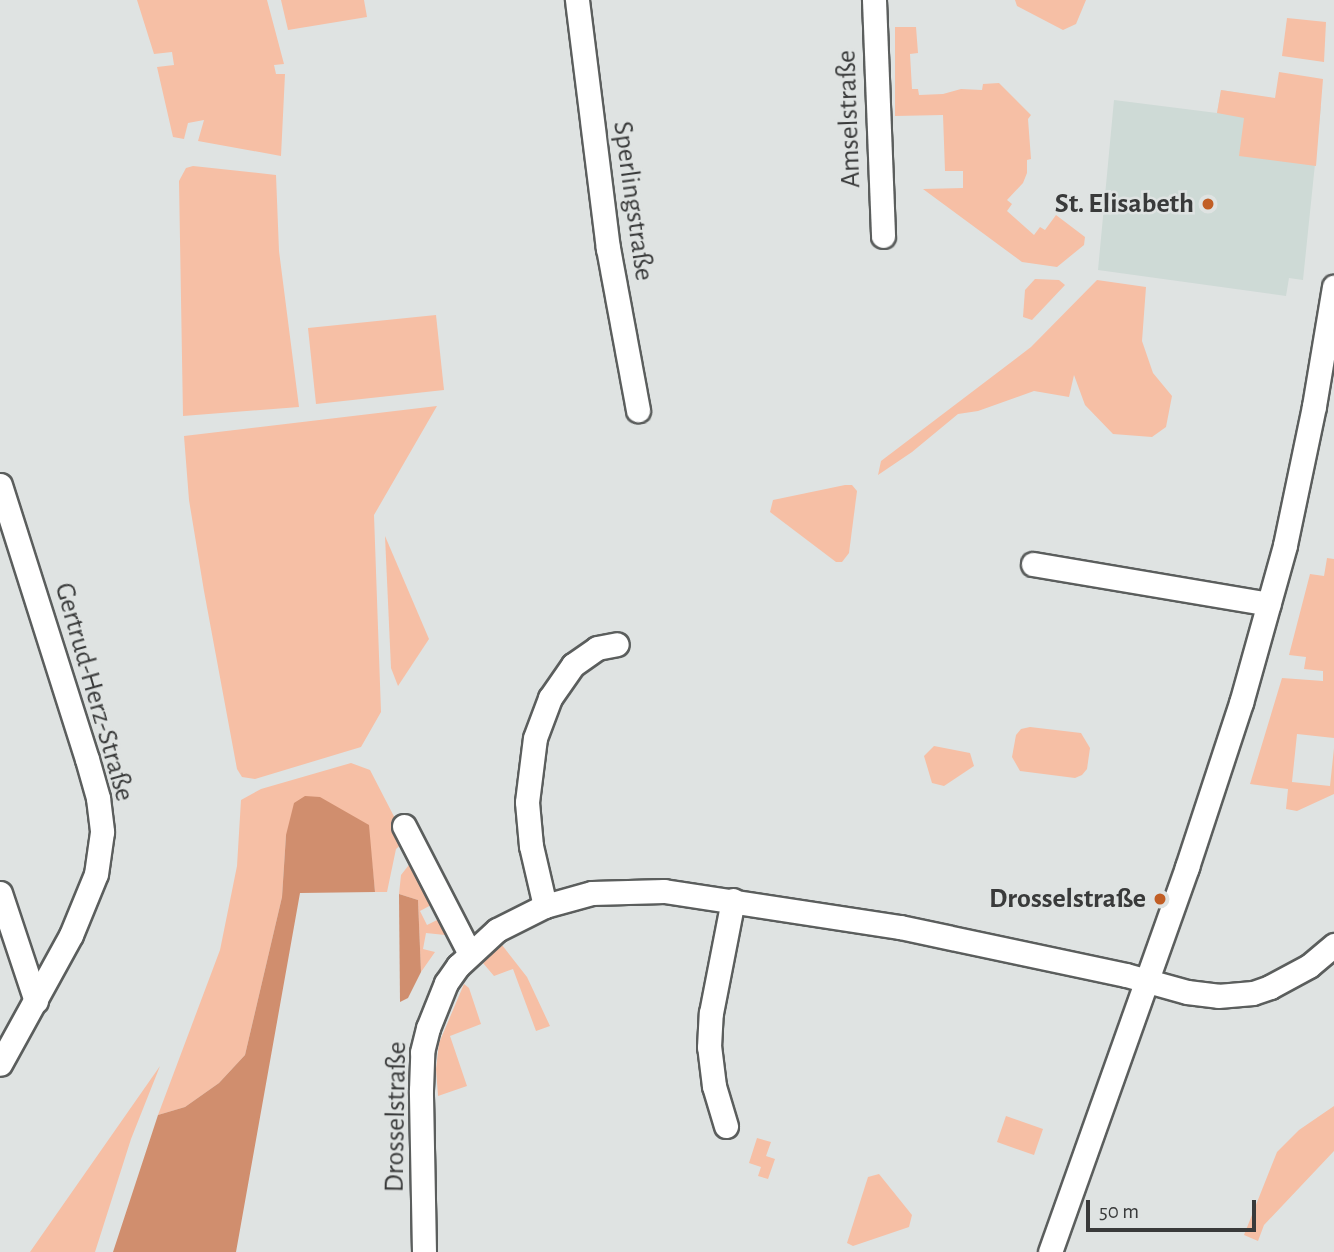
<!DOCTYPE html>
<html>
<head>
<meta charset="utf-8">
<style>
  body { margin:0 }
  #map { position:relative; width:1334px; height:1252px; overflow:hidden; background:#dfe3e2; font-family:"Alegreya Sans",sans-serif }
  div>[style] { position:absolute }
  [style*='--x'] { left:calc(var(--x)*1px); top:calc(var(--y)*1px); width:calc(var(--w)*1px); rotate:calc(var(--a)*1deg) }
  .built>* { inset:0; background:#cedad6 }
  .green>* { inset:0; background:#f6bfa5 }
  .forest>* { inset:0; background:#d08e6e }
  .roads { filter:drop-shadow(2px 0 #5b5e5d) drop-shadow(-2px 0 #5b5e5d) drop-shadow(0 2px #5b5e5d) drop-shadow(0 -2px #5b5e5d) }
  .minor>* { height:23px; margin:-11.5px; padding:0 11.5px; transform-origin:11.5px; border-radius:11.5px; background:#fff }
  .dots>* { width:19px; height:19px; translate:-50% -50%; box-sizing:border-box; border:4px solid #dfe3e2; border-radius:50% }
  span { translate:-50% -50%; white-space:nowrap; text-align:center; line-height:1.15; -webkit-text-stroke:5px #dfe3e2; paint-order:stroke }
  .street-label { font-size:28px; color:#393a3a }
  .poi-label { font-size:28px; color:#393a3a; font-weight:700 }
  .right { translate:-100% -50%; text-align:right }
  .scale { position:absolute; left:1086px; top:1200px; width:170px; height:32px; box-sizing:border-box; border:4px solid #393a3a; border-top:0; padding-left:9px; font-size:21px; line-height:24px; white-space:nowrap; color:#393a3a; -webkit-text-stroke:5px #dfe3e2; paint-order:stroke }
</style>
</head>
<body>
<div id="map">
  <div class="built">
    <div style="clip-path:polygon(1221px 90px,1321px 106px,1303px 280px,1289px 278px,1286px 296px,1098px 270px,1114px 100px,1217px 113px)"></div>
  </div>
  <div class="green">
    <div style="clip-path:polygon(137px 0,267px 0,284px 64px,274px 65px,276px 74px,285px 74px,281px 156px,198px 141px,204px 120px,188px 123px,184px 139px,173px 137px,157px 67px,174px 65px,172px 52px,154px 54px)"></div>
    <div style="clip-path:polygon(281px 0,364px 0,367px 17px,288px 30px)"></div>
    <div style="clip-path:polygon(1015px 0,1086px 0,1076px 24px,1063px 30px,1017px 6px)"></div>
    <div style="clip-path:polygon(1287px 18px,1326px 22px,1324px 62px,1282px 56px)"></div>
    <div style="clip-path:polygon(895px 27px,916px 27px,918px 53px,910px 54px,912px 89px,918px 89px,919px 95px,943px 94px,961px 89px,982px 90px,983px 84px,999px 83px,1031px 115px,1028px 119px,1031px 159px,1027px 160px,1027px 173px,1023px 183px,1007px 200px,1012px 204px,1007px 211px,1034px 235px,1040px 227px,1045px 230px,1056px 215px,1085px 237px,1084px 245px,1057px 267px,1022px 262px,923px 189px,963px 188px,963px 171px,945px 171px,943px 115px,895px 116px)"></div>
    <div style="clip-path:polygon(1279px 72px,1323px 79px,1316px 166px,1239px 156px,1244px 118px,1217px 113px,1221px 90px,1275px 98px)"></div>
    <div style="clip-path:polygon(193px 166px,276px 175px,279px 251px,299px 407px,183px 416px,179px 181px,186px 168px)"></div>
    <div style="clip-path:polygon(1035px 279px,1059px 280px,1065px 285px,1032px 320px,1023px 317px,1025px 290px)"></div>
    <div style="clip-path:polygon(1097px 280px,1146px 287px,1142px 341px,1153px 373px,1172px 396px,1166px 427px,1152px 437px,1113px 434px,1085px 405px,1074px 375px,1069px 397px,1034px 391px,978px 411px,958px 414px,912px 452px,878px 475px,881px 461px,1031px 347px)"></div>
    <div style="clip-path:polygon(436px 315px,444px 390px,316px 404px,308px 328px)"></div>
    <div style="clip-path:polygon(437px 406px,374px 515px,381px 712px,361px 747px,255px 779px,242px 777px,237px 769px,204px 591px,189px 500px,184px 436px)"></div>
    <div style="clip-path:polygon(845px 485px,852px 485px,857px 491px,849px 553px,842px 562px,836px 562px,770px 512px,773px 500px)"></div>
    <div style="clip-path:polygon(385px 536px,429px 639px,398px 686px,391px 668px)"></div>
    <div style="clip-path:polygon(1327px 558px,1334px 559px,1334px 738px,1297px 734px,1292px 782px,1330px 786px,1334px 748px,1334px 794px,1297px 811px,1286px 809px,1288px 789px,1250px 784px,1282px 678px,1323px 681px,1323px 671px,1304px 669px,1306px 657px,1289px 655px,1310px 574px,1324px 576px)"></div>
    <div style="clip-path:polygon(1030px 727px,1081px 733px,1090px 748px,1087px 769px,1082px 775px,1075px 778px,1020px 771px,1012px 757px,1016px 735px,1021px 729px)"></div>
    <div style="clip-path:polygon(934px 746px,970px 753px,974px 766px,944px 786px,932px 783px,924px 756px)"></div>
    <div style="clip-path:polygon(351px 763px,370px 770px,401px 830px,403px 843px,396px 849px,387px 892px,375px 892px,368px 825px,286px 835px,282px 897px,245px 1055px,219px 1083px,185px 1107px,158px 1115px,220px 950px,237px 866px,241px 800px,261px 789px)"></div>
    <div style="clip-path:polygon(412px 861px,433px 904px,420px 911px,427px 925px,441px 918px,447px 932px,445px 935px,426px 933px,423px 949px,435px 952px,421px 972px,418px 900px,399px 894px,401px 875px)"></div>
    <div style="clip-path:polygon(502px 945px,527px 977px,550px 1026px,536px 1031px,513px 969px,494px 976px,483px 963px)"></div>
    <div style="clip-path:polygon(464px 984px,469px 988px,481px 1024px,450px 1036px,467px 1086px,438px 1096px,436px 1069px,439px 1043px)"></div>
    <div style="clip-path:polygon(160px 1066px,131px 1139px,95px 1252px,30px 1252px)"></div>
    <div style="clip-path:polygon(1334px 1106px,1334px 1151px,1264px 1225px,1258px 1241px,1244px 1235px,1277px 1152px,1299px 1130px)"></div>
    <div style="clip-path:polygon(1006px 1116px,1043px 1129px,1034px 1155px,997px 1142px)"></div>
    <div style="clip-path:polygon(757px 1138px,771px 1142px,766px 1156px,775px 1159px,768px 1179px,758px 1176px,761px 1167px,749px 1163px)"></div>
    <div style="clip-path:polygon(879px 1174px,912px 1215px,909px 1227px,853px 1246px,847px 1243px,868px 1177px)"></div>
  </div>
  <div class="forest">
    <div style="clip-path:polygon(305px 796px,320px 797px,369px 825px,375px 892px,300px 893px,236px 1252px,113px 1252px,158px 1115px,185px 1107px,219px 1083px,245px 1055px,282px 897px,286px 835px,294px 803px)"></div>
    <div style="clip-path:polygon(399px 894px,418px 900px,421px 972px,408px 998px,400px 1002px)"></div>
  </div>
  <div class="roads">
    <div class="minor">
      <div style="--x:577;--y:0;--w:250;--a:82.9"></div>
      <div style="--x:608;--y:248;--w:165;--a:79.5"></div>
      <div style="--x:874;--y:0;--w:236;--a:87.8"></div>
      <div style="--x:0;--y:485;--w:287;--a:72.4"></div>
      <div style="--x:87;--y:759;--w:41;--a:74.2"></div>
      <div style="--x:98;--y:798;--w:34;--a:83"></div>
      <div style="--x:102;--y:832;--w:42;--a:98.1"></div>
      <div style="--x:96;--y:874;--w:66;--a:112.3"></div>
      <div style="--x:71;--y:935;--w:147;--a:118.8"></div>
      <div style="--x:1033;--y:564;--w:239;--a:9.6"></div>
      <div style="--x:404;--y:826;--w:144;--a:62.7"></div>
      <div style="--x:0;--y:893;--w:114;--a:71.6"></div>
      <div style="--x:545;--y:906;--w:62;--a:-103.1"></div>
      <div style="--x:531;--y:846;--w:44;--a:-95.2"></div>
      <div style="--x:527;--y:802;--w:64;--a:-82.9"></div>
      <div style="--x:535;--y:738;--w:43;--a:-69.4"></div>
      <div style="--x:550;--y:698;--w:40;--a:-55.1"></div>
      <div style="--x:573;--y:665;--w:29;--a:-35"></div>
      <div style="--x:597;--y:648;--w:20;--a:-11"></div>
      <div style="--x:726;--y:1126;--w:42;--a:-106.7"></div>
      <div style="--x:714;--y:1086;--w:39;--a:-97"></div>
      <div style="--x:709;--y:1047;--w:34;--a:-87"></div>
      <div style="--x:711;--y:1013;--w:115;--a:-79"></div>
      <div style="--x:424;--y:1252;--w:162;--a:-91.1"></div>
      <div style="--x:421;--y:1090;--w:38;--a:-88"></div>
      <div style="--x:422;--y:1052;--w:25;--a:-76"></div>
      <div style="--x:428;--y:1028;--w:48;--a:-68.2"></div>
      <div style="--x:446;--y:983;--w:21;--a:-55"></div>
      <div style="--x:458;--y:966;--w:53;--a:-42.7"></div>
      <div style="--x:497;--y:930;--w:54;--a:-26.6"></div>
      <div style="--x:545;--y:906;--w:49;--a:-15.5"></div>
      <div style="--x:592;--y:893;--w:72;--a:-1.6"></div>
      <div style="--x:664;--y:891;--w:239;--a:8.7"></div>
      <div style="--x:900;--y:927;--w:231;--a:12"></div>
      <div style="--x:1126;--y:975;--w:63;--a:15.6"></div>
      <div style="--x:1187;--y:992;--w:31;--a:7"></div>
      <div style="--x:1218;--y:996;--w:35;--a:-5"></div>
      <div style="--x:1253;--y:993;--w:18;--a:-19"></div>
      <div style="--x:1270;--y:987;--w:44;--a:-28.3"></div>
      <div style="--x:1309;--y:966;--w:33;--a:-40"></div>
      <div style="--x:1050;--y:1252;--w:409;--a:-70.4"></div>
      <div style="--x:1187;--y:867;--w:173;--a:-71.8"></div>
      <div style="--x:1241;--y:703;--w:164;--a:-74.4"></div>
      <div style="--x:1285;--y:545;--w:142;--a:-78.2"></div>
      <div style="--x:1314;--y:406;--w:121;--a:-80.5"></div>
    </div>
  </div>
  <div class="dots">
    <div style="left:1208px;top:204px;background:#c15e25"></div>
    <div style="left:1160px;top:899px;background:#c15e25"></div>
  </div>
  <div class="street-label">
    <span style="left:849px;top:119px;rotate:-92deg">Amselstraße</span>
    <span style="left:633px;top:201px;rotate:82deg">Sperlingstraße</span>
    <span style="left:94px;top:692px;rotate:74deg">Gertrud-Herz-Straße</span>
    <span style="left:396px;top:1117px;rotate:-89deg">Drosselstraße</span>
  </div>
  <div class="poi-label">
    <span class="right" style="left:1194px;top:204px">St. Elisabeth</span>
    <span class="right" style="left:1146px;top:899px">Drosselstraße</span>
  </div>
  <div class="scale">50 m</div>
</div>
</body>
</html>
